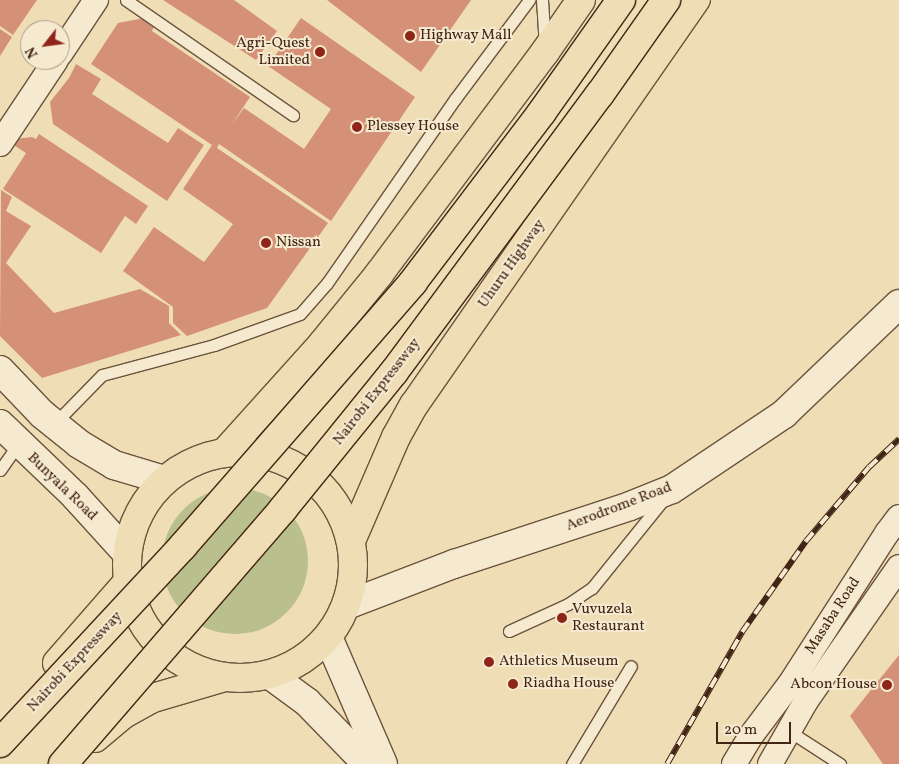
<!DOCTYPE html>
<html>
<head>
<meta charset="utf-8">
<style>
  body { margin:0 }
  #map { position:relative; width:899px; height:764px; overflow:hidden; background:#efddb5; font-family:Vollkorn,serif }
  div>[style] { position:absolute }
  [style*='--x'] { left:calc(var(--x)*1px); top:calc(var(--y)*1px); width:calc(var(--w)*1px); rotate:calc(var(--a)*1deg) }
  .green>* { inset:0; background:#bac08d }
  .round { border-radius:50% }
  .building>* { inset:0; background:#d49177 }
  .roads { filter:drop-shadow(1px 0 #6d533d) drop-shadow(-1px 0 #6d533d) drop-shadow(0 1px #6d533d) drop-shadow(0 -1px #6d533d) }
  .service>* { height:11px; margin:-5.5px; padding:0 5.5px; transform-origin:5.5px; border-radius:5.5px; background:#f5e9cf }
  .minor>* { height:24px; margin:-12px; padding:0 12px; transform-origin:12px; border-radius:12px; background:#f5e9cf }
  .tertiary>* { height:28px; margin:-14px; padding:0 14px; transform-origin:14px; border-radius:14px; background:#f5e9cf }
  .secondary>* { height:28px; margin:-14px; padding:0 14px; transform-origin:14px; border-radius:14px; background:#f5e9cf }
  .trunk>* { height:28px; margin:-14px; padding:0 14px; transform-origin:14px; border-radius:14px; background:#efddb5 }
  .trunk>.ring { margin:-14px; padding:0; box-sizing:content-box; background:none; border:28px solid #efddb5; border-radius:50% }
  .rail>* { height:5.5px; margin-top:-2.75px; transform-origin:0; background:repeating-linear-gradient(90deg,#f5e9cf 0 11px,#422515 0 22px); box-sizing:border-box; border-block:1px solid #422515 }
  .bridges { filter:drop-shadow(1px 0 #422515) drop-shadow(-1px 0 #422515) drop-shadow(0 1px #422515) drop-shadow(0 -1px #422515) }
  .motorway-bridge>* { height:28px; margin:-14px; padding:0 14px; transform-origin:14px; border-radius:14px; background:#efddb5 }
  .dots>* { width:14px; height:14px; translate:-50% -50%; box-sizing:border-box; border:2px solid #f5e9cf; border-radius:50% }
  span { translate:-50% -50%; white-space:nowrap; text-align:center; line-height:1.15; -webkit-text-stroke:4px #f5e9cf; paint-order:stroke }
  .poi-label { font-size:15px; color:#422515 }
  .left { translate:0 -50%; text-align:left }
  .right { translate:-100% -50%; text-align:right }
  .street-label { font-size:15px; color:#422515 }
  .north { position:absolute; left:20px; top:20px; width:50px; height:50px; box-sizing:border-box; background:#f5e9cf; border:1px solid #ad9b85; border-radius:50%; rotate:240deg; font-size:14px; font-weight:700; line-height:20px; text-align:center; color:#422515 }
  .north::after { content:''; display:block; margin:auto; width:18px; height:22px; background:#8f2418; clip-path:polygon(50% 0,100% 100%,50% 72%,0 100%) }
  .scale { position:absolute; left:716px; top:722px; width:75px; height:22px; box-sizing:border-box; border:2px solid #422515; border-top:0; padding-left:6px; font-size:15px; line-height:18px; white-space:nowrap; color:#422515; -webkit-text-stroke:4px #f5e9cf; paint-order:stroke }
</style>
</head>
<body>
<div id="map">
  <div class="green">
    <div class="round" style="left:162px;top:488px;width:146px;height:146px"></div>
  </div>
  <div class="building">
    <div style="clip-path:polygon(0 0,37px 0,13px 35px,0 26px)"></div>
    <div style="clip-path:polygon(163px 0,234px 0,277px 31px,256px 60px)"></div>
    <div style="clip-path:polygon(327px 0,471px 0,421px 72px)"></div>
    <div style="clip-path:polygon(144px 18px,155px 25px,152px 31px,250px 97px,232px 124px,244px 108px,304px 149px,331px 109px,268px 66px,301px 18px,415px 97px,331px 221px,219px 144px,217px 148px,328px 223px,267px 308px,187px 336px,173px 323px,173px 307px,123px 271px,154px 227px,204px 262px,233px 224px,183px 189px,212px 145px,91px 64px,118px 23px)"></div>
    <div style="clip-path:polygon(0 29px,12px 37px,0 56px)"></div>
    <div style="clip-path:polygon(76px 64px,101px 79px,92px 94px,168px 143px,178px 128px,204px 145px,167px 201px,53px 124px,50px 102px,69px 78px)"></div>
    <div style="clip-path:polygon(39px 134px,148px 206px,136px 224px,125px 216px,101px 253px,3px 189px,26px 153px,12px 144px,15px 139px,32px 137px,36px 139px)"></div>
    <div style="clip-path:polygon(1px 190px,12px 197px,6px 211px,31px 226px,6px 263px,54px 313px,140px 289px,169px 306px,169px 323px,181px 335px,42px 378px,0 336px)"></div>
    <div style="clip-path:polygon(899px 655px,899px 764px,883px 764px,850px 716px)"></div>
  </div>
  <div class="roads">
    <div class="service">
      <div style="--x:126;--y:0;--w:203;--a:34.6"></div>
      <div style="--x:542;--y:0;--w:46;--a:86.3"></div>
      <div style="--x:54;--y:424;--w:69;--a:-45.6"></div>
      <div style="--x:102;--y:375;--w:116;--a:-15"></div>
      <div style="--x:214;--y:345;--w:91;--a:-19.8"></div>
      <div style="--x:300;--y:314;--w:41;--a:-48.9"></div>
      <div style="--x:327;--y:283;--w:224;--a:-55.2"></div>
      <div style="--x:455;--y:99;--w:124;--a:-53.2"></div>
      <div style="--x:0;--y:470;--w:32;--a:-55"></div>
      <div style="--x:509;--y:631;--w:65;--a:-24.6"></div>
      <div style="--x:568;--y:604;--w:29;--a:-34"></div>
      <div style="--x:592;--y:588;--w:113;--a:-51.1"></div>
      <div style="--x:789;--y:731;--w:61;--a:32.9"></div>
      <div style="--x:572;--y:764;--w:114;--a:-59"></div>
    </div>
    <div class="minor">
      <div style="--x:60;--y:54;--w:65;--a:-56.3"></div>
      <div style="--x:0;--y:144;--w:101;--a:-56.3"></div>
      <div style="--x:734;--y:764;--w:31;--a:-59"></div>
      <div style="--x:750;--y:737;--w:66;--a:-53"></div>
      <div style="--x:790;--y:684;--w:179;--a:-57.3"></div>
      <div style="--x:887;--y:533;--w:20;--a:-53"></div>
      <div style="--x:770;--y:764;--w:73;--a:-60.3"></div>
      <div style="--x:806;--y:701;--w:163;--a:-55.2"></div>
    </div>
    <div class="tertiary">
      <div style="--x:328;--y:637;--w:138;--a:66.6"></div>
      <div style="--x:270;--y:675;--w:46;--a:36.1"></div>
      <div style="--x:307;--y:702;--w:86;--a:45.9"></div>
    </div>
    <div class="secondary">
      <div style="--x:0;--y:370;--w:61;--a:46.3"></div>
      <div style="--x:42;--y:414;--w:48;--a:39"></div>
      <div style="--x:79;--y:444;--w:41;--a:31"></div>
      <div style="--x:114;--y:465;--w:52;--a:16.7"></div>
      <div style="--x:0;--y:424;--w:104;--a:43.8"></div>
      <div style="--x:75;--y:496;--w:73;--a:47.8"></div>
      <div style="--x:347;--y:605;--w:115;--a:-21"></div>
      <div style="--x:454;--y:564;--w:185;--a:-18.2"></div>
      <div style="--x:630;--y:506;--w:45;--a:-22"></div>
      <div style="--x:672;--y:489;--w:135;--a:-33.8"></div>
      <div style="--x:784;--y:414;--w:159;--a:-43.7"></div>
    </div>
    <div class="trunk">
      <div class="ring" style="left:127px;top:452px;width:198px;height:198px"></div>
      <div style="--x:225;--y:452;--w:147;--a:-48"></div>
      <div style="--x:323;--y:343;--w:89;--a:-50.9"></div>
      <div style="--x:379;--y:274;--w:277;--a:-53.2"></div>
      <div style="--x:545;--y:52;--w:63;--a:-55.3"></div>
      <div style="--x:351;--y:541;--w:113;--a:-66.6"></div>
      <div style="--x:396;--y:437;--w:37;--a:-61"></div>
      <div style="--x:414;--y:405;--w:494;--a:-55.2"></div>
      <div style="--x:57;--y:663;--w:105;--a:-48.9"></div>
      <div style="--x:95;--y:738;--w:35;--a:-40"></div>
      <div style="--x:122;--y:715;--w:35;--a:-29"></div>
      <div style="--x:153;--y:698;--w:71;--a:-16.4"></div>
    </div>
  </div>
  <div class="rail">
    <div style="--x:667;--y:764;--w:152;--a:-60.4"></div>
    <div style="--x:742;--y:632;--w:111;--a:-54.9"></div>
    <div style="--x:806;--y:541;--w:97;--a:-49.6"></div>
    <div style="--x:869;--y:467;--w:41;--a:-43"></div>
  </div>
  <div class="bridges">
    <div class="motorway-bridge">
      <div style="--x:0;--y:743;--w:269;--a:-47.1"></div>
      <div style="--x:183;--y:546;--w:350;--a:-48.9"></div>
      <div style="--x:413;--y:282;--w:213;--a:-52.8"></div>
      <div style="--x:542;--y:112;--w:137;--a:-54.8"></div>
      <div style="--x:63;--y:764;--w:337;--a:-49.2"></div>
      <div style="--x:283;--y:509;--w:176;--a:-51"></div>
      <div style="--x:394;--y:372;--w:346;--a:-53.5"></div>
      <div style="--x:600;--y:94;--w:115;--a:-54.9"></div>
    </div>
  </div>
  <div class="dots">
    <div style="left:410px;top:36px;background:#8f2418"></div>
    <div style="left:320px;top:52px;background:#8f2418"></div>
    <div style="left:357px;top:127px;background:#8f2418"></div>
    <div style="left:266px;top:243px;background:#8f2418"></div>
    <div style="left:562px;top:618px;background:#8f2418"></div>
    <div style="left:489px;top:662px;background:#8f2418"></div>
    <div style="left:513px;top:684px;background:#8f2418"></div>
    <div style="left:887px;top:685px;background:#8f2418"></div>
  </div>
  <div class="poi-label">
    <span class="left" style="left:420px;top:36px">Highway Mall</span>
    <span class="right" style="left:310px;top:52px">Agri-Quest<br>Limited</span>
    <span class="left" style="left:367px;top:127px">Plessey House</span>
    <span class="left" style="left:276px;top:243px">Nissan</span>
    <span class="left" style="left:572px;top:618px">Vuvuzela<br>Restaurant</span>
    <span class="left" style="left:499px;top:662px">Athletics Museum</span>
    <span class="left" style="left:523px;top:684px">Riadha House</span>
    <span class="right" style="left:877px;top:685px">Abcon House</span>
  </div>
  <div class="street-label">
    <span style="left:512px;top:264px;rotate:-55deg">Uhuru Highway</span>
    <span style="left:377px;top:392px;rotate:-52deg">Nairobi Expressway</span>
    <span style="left:62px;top:487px;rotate:44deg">Bunyala Road</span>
    <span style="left:619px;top:507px;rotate:-21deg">Aerodrome Road</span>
    <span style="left:833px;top:616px;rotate:-57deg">Masaba Road</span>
    <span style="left:75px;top:662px;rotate:-47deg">Nairobi Expressway</span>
  </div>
  <div class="north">N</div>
  <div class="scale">20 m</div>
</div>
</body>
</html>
